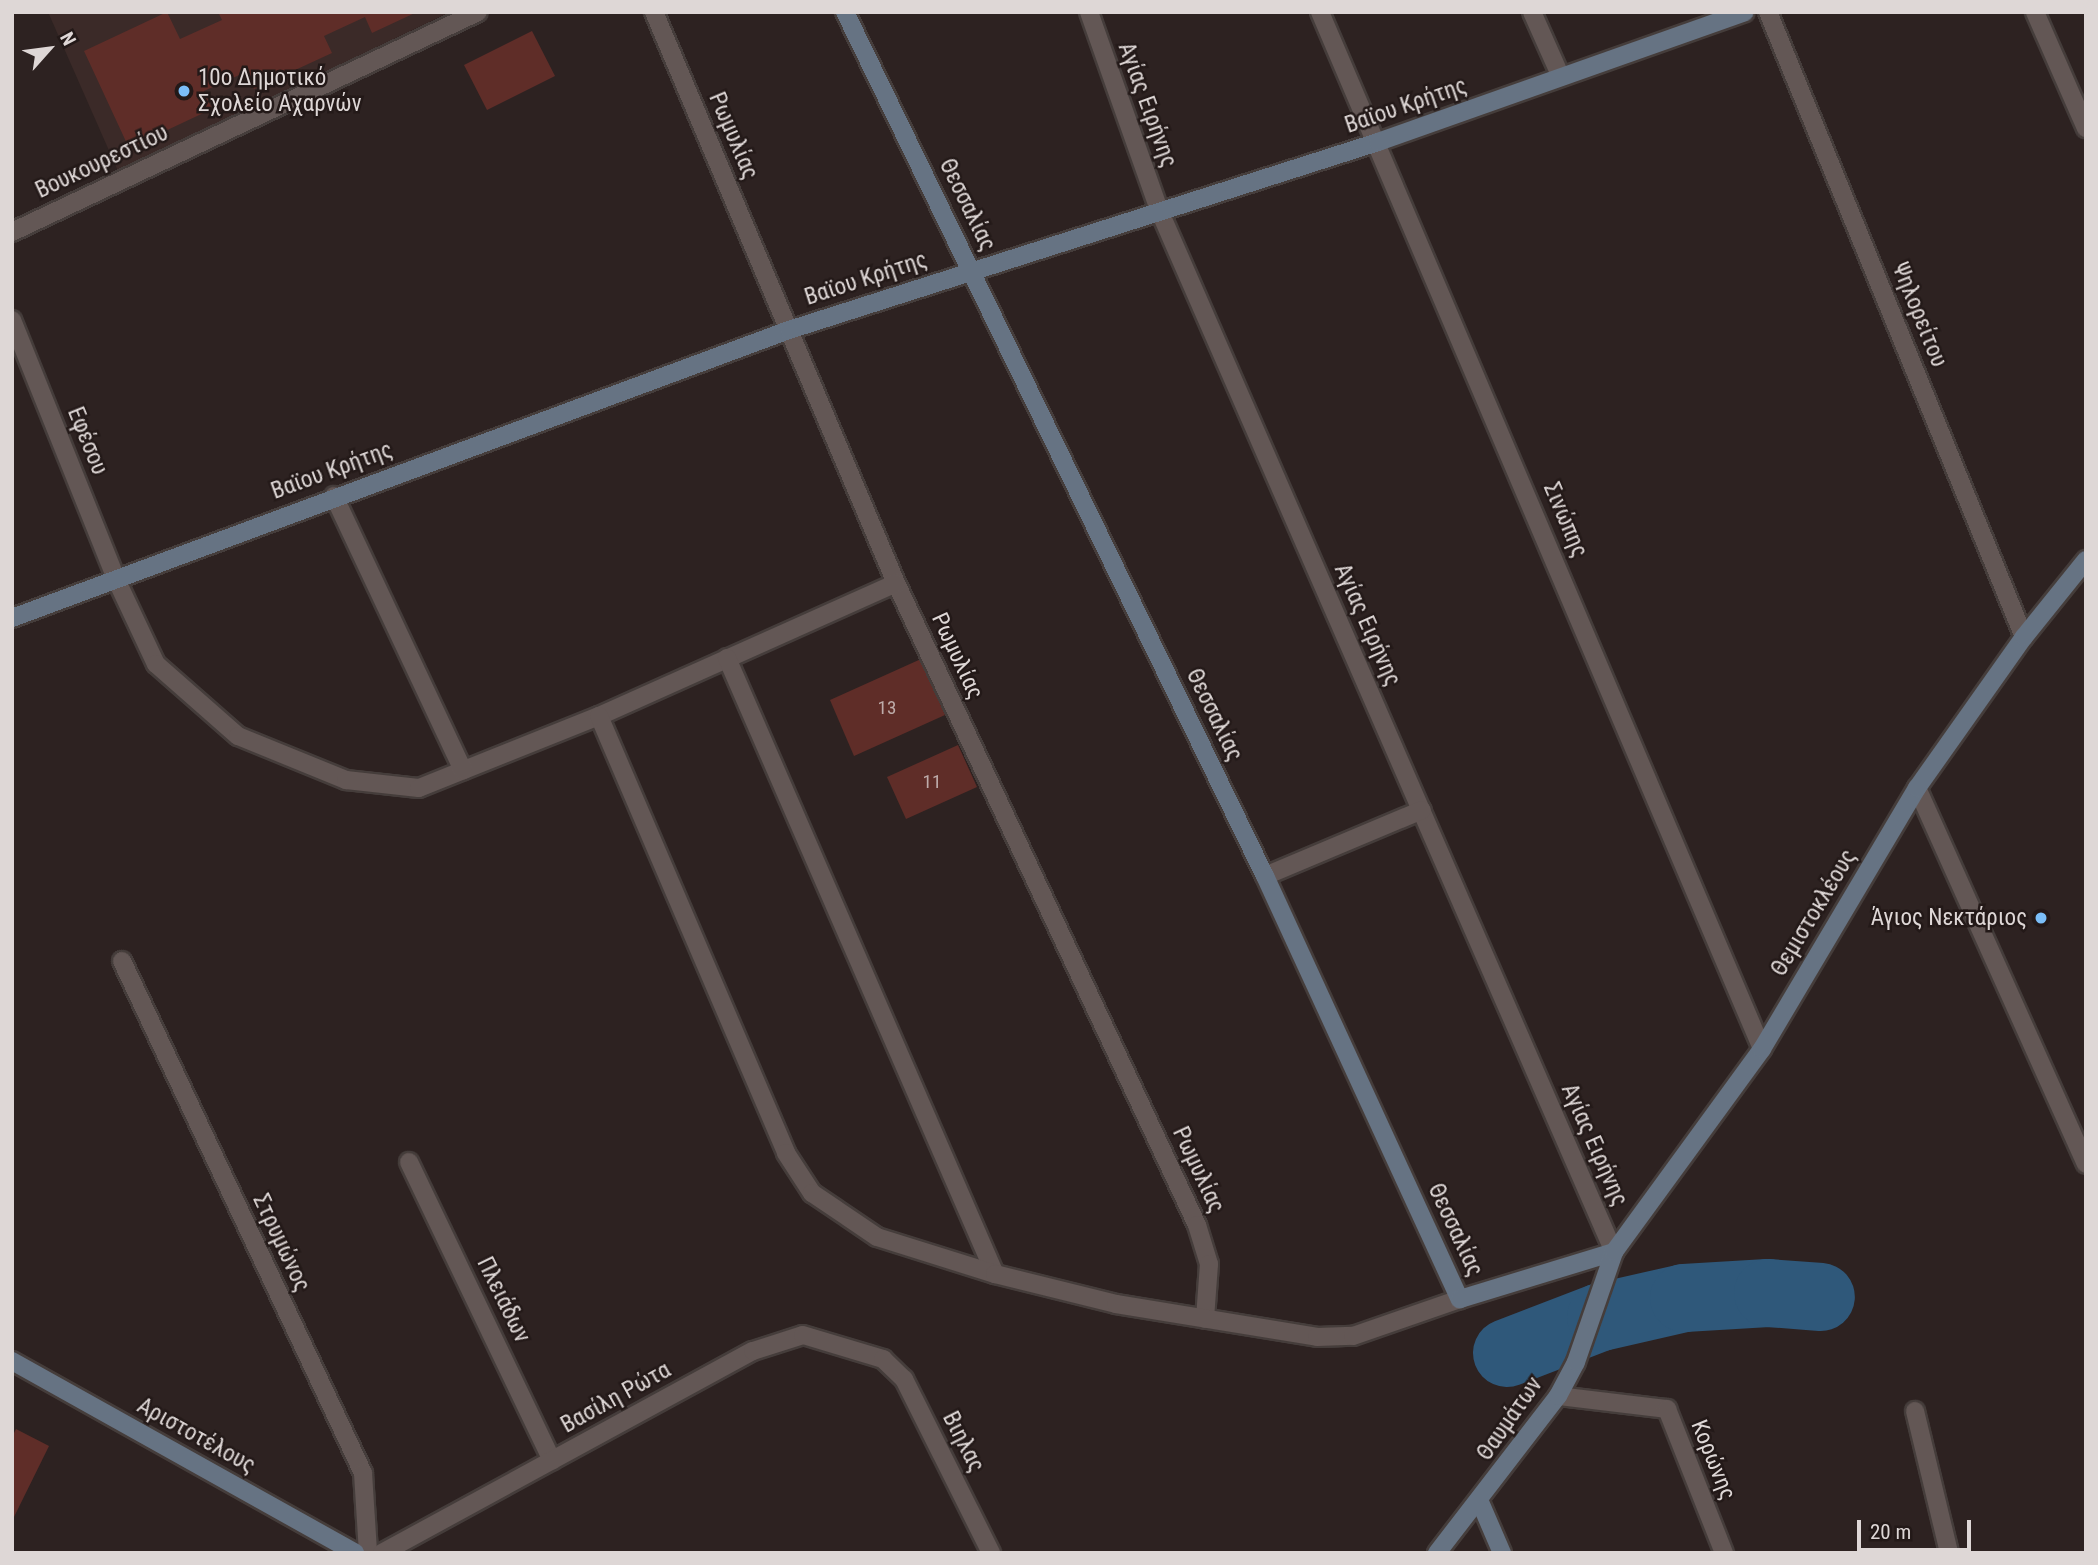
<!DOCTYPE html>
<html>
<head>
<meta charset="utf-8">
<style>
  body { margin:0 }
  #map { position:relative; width:2098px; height:1565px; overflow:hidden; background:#2d2221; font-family:"Roboto Condensed",sans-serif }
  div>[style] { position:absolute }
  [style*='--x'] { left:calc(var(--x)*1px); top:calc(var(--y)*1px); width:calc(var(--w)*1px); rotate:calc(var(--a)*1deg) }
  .built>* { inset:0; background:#3b2a28 }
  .river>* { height:68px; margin:-34px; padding:0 34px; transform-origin:34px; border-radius:34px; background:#2f587a }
  .building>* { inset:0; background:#5f2d28 }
  .roads { filter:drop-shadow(2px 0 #453d3b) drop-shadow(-2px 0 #453d3b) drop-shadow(0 2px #453d3b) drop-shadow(0 -2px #453d3b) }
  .street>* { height:18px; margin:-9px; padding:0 9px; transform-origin:9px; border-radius:9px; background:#635755 }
  .secondary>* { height:18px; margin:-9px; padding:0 9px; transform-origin:9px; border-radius:9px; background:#667383 }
  .dots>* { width:19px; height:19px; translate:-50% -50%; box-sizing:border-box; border:4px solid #231918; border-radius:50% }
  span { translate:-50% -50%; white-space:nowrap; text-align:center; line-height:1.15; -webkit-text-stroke:5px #231918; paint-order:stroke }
  .number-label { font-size:19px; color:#beacaa }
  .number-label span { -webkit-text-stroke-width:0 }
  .poi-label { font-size:23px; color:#ded7d6 }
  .left { translate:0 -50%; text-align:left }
  .right { translate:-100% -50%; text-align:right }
  .street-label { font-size:23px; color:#ded7d6 }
  .frame { position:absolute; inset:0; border:14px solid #ded7d6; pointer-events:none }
  .north { position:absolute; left:14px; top:14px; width:70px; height:70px; -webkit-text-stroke:5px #231918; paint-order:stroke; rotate:62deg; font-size:19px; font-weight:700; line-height:28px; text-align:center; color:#ded7d6 }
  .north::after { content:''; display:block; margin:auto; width:24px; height:32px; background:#ded7d6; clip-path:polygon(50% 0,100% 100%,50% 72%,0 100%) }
  .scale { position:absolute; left:1857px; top:1520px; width:114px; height:32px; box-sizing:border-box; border:4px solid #ded7d6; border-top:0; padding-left:9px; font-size:21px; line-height:24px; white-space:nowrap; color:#ded7d6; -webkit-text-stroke:5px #231918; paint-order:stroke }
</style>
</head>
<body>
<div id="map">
  <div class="built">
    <div style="clip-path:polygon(48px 12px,450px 12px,118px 171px)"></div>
  </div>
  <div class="river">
    <div style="--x:1507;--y:1353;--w:101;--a:-21"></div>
    <div style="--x:1601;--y:1317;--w:85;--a:-12.9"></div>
    <div style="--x:1684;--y:1298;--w:84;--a:-3.4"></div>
    <div style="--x:1768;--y:1293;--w:53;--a:4.3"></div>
  </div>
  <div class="building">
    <div style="clip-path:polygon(167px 12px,180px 39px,222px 20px,218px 12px,417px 12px,372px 33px,365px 17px,324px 36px,332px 53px,254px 89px,246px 72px,204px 91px,212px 109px,129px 148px,84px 51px)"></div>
    <div style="clip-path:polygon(532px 31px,555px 76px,487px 110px,464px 65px)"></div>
    <div style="clip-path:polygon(921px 659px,945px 715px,854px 756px,830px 700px)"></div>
    <div style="clip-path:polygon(958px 745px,977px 787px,906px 819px,887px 777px)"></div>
    <div style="clip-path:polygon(16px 1429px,49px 1446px,12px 1521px,12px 1437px)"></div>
  </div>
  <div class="roads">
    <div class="street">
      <div style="--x:654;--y:12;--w:620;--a:67.03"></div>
      <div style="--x:896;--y:583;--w:709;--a:64.88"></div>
      <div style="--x:1197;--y:1225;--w:41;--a:72.9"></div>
      <div style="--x:1209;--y:1264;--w:55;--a:94.2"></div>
      <div style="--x:1089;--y:12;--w:212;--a:70.5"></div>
      <div style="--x:1160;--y:212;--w:1135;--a:66.42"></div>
      <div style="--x:1320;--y:12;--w:1127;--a:66.91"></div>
      <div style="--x:1532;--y:12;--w:71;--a:66"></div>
      <div style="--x:1768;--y:12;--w:675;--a:67.73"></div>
      <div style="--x:2035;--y:12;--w:127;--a:66.3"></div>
      <div style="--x:12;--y:232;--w:515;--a:-25.27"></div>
      <div style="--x:12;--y:320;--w:279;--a:68.1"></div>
      <div style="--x:116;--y:579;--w:94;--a:64.8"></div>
      <div style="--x:156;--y:664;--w:109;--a:41.3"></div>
      <div style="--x:238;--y:736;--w:117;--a:22.2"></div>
      <div style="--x:346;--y:780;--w:73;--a:6.3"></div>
      <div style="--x:419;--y:788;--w:194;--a:-21.8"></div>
      <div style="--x:599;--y:716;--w:325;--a:-24.1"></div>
      <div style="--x:334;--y:496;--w:303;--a:64.8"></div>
      <div style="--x:727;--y:658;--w:672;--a:66.49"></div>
      <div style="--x:599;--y:716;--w:475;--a:66.8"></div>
      <div style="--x:786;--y:1153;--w:48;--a:57"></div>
      <div style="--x:812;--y:1193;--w:78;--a:34.1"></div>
      <div style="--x:877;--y:1237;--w:124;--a:17.4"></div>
      <div style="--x:995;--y:1274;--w:125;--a:13.9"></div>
      <div style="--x:1116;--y:1304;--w:204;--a:9.3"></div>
      <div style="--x:1317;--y:1337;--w:36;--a:-2"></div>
      <div style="--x:1353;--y:1336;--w:113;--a:-19.1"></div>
      <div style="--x:1917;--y:788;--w:412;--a:65.8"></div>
      <div style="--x:1265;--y:876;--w:170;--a:-22.8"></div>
      <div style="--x:122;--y:961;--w:566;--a:64.79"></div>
      <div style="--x:363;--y:1473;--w:80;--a:86.4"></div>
      <div style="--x:409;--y:1162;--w:331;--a:64.4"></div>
      <div style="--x:1558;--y:1396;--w:110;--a:6.8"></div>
      <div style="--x:1667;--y:1409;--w:155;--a:68.4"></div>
      <div style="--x:1915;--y:1411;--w:146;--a:76.5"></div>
      <div style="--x:382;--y:1553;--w:422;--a:-28.6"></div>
      <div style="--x:753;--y:1351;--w:52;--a:-17.7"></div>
      <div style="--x:803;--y:1335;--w:84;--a:16.7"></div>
      <div style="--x:883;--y:1359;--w:29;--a:44"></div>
      <div style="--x:904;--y:1379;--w:195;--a:63.4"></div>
    </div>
    <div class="secondary">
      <div style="--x:845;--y:12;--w:961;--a:64.08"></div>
      <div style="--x:1265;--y:876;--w:466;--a:65.3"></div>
      <div style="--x:1460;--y:1299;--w:161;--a:-17"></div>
      <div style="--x:12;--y:618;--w:829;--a:-20.34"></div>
      <div style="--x:789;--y:330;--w:618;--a:-17.7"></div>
      <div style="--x:1378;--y:142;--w:389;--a:-19.5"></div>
      <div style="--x:12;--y:1361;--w:393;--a:29.2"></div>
      <div style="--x:1480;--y:1502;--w:56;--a:66.7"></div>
      <div style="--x:1437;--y:1553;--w:198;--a:-52.4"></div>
      <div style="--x:1558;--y:1396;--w:38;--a:-62"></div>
      <div style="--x:1576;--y:1362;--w:116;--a:-70.9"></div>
      <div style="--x:1614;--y:1252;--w:251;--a:-53.9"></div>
      <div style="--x:1762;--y:1049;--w:304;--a:-59.3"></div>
      <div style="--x:1917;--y:788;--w:185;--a:-54.7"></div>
      <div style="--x:2024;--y:637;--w:99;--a:-51.2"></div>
    </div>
  </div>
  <div class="dots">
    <div style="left:184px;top:91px;background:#7bbef8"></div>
    <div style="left:2041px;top:918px;background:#7bbef8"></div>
  </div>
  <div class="number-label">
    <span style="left:887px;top:708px">13</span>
    <span style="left:932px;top:782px">11</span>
  </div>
  <div class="poi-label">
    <span class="left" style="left:198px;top:91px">10ο Δημοτικό<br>Σχολείο Αχαρνών</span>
    <span class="right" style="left:2027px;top:918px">Άγιος Νεκτάριος</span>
  </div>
  <div class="street-label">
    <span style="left:1147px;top:105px;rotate:70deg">Αγίας Ειρήνης</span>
    <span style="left:1406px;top:106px;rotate:-19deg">Βαϊου Κρήτης</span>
    <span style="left:733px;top:136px;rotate:67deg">Ρωμυλίας</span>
    <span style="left:102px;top:162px;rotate:-25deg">Βουκουρεστίου</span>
    <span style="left:967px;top:205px;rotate:64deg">Θεσσαλίας</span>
    <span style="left:866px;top:279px;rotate:-18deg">Βαϊου Κρήτης</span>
    <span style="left:1919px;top:315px;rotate:68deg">Ψηλορείτου</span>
    <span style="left:87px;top:441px;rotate:68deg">Εφέσου</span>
    <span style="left:332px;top:471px;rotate:-20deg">Βαϊου Κρήτης</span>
    <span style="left:1565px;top:520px;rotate:67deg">Σινώπης</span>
    <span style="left:1367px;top:625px;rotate:66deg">Αγίας Ειρήνης</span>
    <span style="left:957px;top:656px;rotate:65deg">Ρωμυλίας</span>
    <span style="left:1214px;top:715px;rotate:64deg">Θεσσαλίας</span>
    <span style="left:1814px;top:913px;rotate:-59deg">Θεμιστοκλέους</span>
    <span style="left:1594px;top:1145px;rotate:66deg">Αγίας Ειρήνης</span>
    <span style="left:1198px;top:1170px;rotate:65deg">Ρωμυλίας</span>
    <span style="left:1455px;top:1230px;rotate:65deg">Θεσσαλίας</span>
    <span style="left:281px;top:1243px;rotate:65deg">Στρυμώνος</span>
    <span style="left:503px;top:1300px;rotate:64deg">Πλειάδων</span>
    <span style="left:616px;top:1398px;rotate:-29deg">Βασίλη Ρώτα</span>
    <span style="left:1510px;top:1419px;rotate:-55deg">Θαυμάτων</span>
    <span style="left:196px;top:1436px;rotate:29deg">Αριστοτέλους</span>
    <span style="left:963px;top:1442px;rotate:63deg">Βιηλας</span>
    <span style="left:1713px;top:1460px;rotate:68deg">Κορώνης</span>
  </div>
  <div class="frame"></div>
  <div class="north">N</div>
  <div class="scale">20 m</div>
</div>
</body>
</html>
